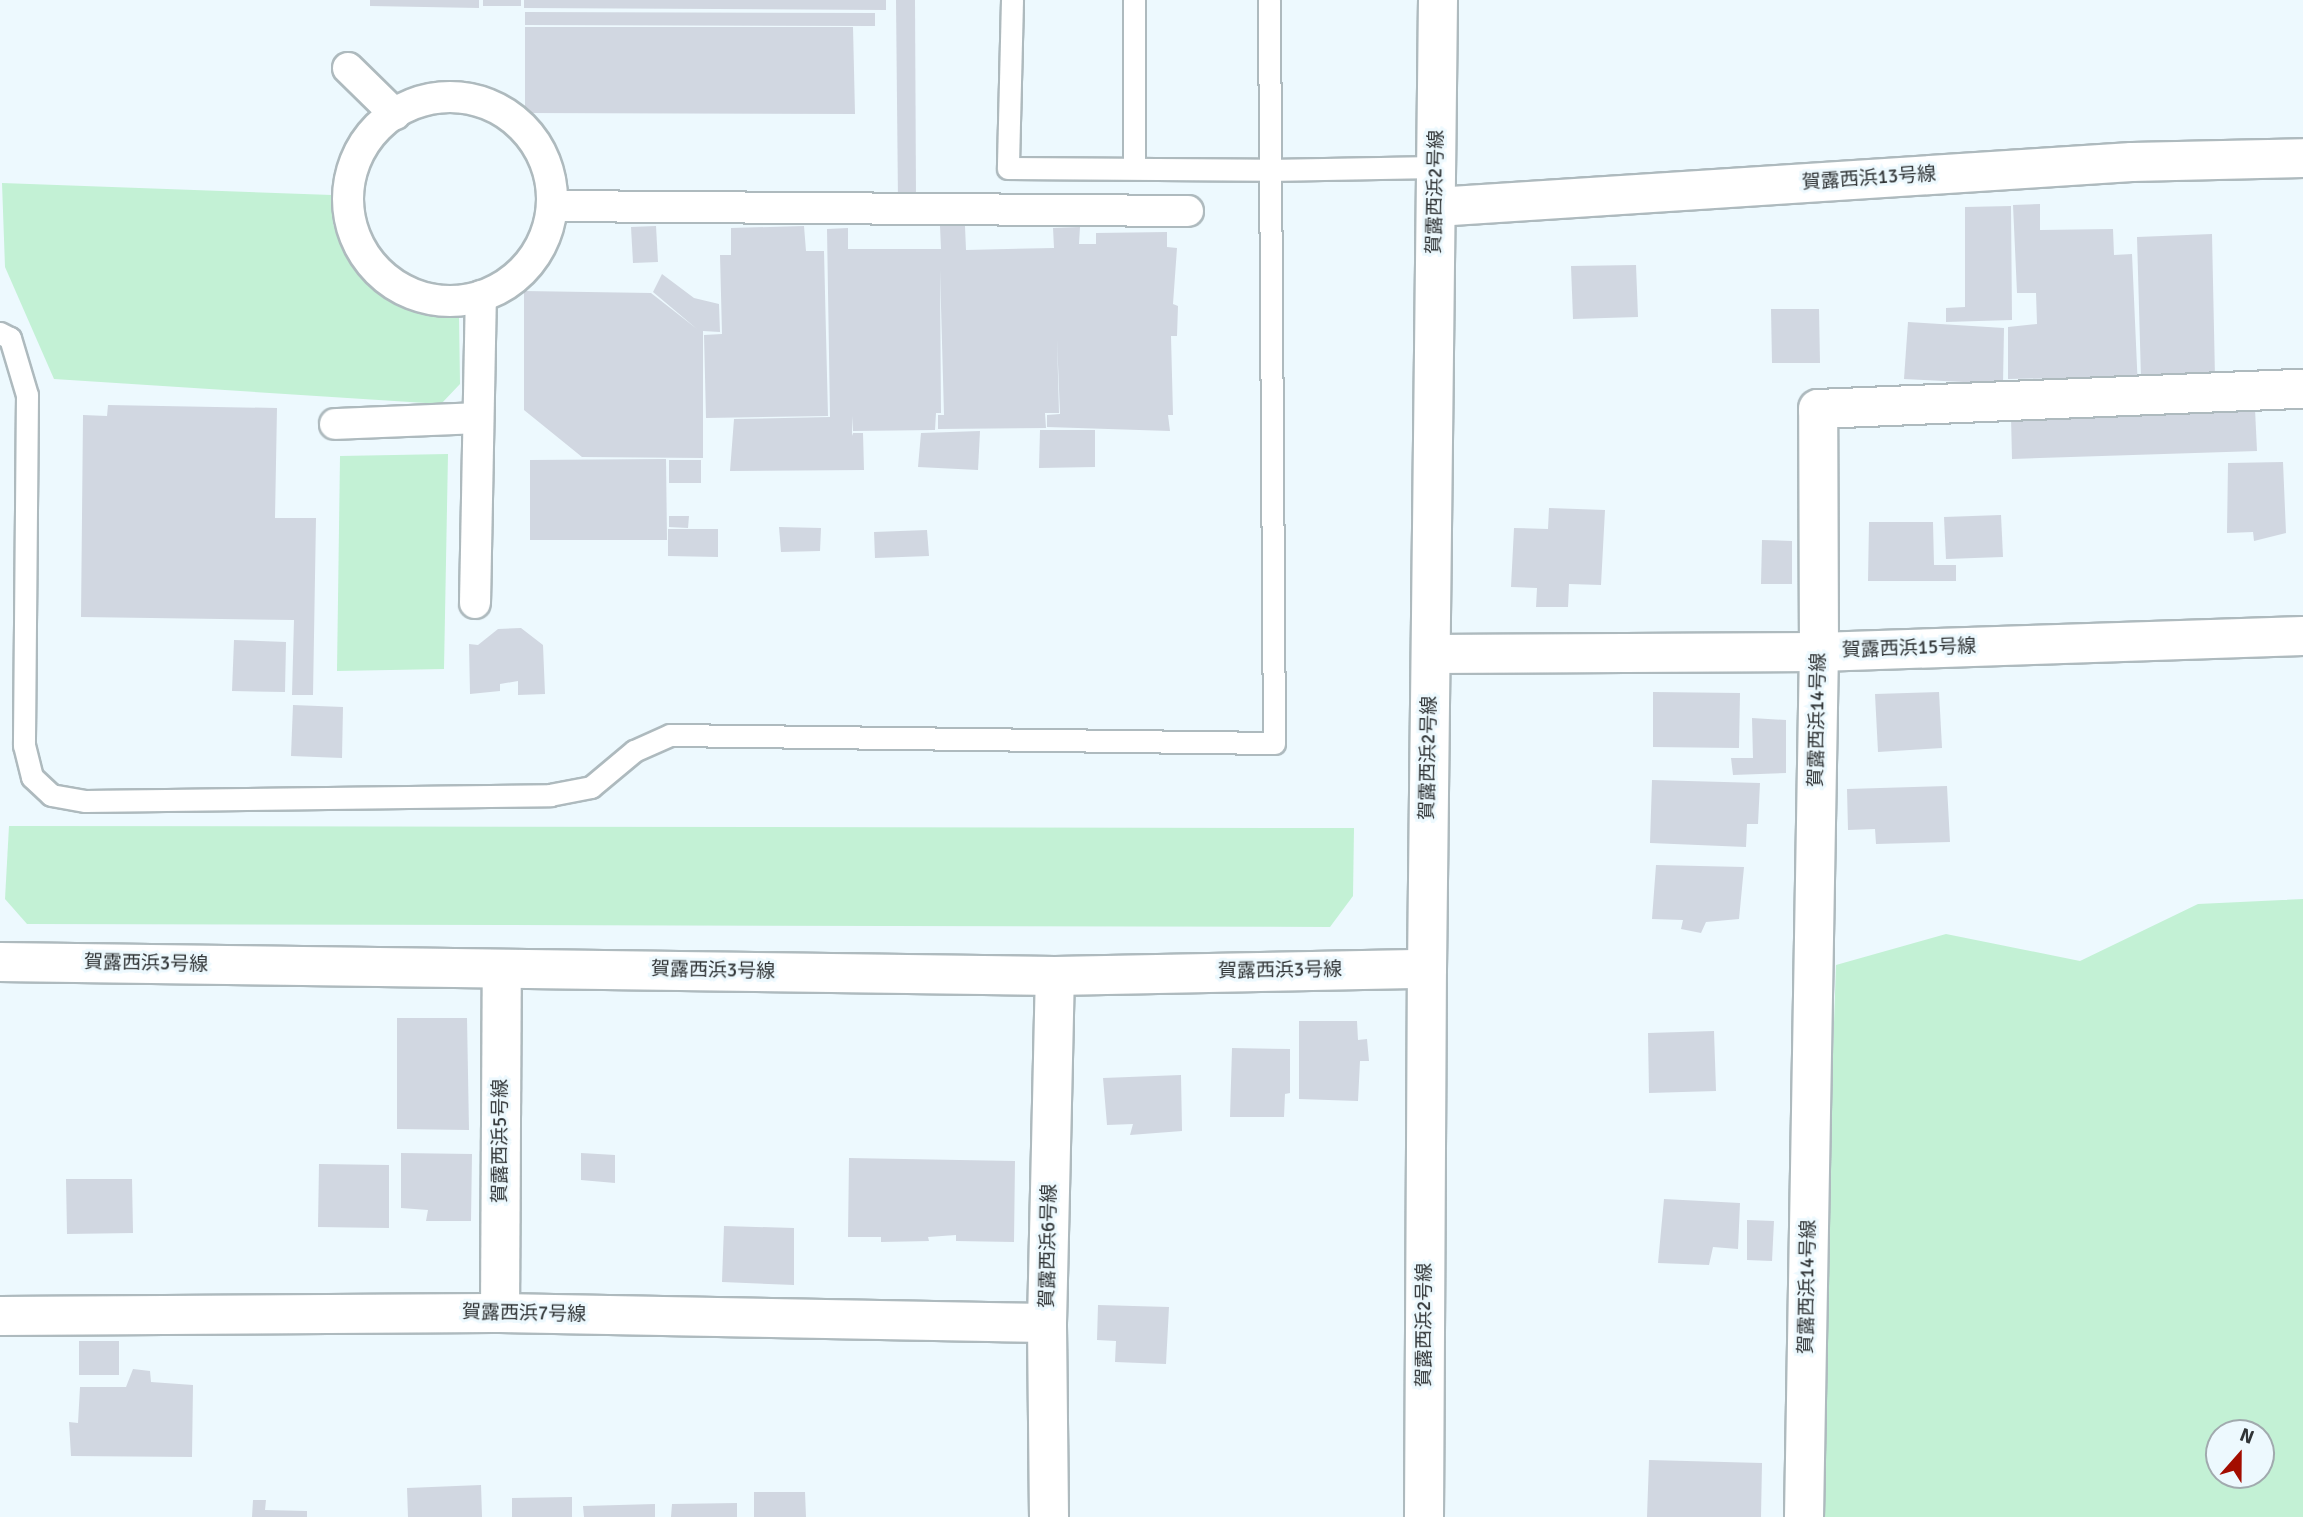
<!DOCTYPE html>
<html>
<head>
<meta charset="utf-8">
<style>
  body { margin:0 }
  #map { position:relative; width:2303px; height:1517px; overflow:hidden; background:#edf9fe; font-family:Signika,"Noto Sans JP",sans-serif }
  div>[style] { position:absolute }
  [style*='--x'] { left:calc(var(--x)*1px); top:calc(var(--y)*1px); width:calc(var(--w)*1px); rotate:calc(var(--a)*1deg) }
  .green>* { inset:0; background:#c3f1d5 }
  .building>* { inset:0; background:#d1d7e1 }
  .roads { filter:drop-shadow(2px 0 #aebabe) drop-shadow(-2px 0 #aebabe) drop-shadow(0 2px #aebabe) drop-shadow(0 -2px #aebabe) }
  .service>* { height:21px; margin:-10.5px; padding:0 10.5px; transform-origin:10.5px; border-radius:10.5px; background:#fff }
  .pedestrian>* { height:30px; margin:-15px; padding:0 15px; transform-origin:15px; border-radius:15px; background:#fff }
  .pedestrian>.ring { margin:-15px; padding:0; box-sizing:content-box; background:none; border:30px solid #fff; border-radius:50% }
  .minor>* { height:38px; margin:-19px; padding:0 19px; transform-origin:19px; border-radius:19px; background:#fff }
  .tertiary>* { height:38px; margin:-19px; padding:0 19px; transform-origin:19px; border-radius:19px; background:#fff }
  span { translate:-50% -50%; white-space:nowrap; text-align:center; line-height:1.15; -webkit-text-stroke:6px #edf9fe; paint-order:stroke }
  .street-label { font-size:19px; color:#303436 }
  .north { position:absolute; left:2205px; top:1419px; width:70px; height:70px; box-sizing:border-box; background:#edf9fe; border:2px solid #a1aaae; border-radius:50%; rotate:21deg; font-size:19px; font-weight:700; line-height:28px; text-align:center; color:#303436 }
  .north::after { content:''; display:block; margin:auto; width:24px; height:32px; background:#a30d00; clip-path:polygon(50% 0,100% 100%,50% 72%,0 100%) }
</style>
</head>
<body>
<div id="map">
  <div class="green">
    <div style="clip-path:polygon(2px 183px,332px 195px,333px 224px,346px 255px,364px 281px,397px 301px,425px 312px,459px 316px,460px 384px,441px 404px,54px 379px,5px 267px)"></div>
    <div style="clip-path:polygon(448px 454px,444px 669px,337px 671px,340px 456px)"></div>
    <div style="clip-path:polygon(9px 826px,1354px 828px,1353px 896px,1330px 927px,27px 924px,5px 899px)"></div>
    <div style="clip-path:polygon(evenodd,2303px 899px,2303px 1517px,1817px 1517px,1836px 965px,1946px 934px,2080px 961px,2198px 904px,2303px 899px,2219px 1433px,2261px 1433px,2261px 1475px,2219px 1475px,2219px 1433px)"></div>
  </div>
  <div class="building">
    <div style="clip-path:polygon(370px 0,479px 0,479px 8px,370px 6px)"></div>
    <div style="clip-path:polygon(483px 0,521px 0,521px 6px,483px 6px)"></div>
    <div style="clip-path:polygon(524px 0,886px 0,886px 10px,524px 8px)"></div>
    <div style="clip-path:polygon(896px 0,915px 0,916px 199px,898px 202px)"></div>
    <div style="clip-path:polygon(525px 12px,875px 13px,875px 26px,525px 25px)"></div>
    <div style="clip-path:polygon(525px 27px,853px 27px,855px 114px,525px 113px)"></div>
    <div style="clip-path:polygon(2040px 204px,2040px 230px,2113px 229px,2114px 255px,2132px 254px,2138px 389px,2075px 391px,2073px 378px,2008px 379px,2008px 327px,2037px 324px,2036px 293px,2017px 293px,2013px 205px)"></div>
    <div style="clip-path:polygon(2011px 206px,2012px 320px,1946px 322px,1946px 308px,1965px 307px,1965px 207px)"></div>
    <div style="clip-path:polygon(656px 226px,658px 262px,633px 263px,631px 227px)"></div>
    <div style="clip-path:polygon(804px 226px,806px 251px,824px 251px,828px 416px,706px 418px,704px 335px,722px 334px,720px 255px,731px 255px,731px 228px)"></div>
    <div style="clip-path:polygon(940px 226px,965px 226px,966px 250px,1054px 248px,1053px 228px,1080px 227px,1079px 244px,1096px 244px,1096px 233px,1167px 232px,1167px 247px,1177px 248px,1173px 304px,1178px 306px,1177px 336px,1171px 336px,1173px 415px,1168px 415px,1170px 431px,1047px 427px,1047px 415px,1060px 414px,1057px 339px,1059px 413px,1045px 413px,1046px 428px,938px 429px,938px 415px,944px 415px,940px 270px,941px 413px,936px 413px,935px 430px,853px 431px,852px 416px,852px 436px,853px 433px,863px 433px,864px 470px,730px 471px,734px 419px,830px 417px,827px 229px,848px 228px,848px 249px,941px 249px)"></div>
    <div style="clip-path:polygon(2212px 234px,2215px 378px,2141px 378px,2137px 237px)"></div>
    <div style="clip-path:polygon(1636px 265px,1638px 317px,1573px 319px,1571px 266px)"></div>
    <div style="clip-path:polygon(662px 274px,694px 298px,719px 304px,720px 332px,703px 331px,703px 458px,582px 457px,524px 410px,524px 291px,651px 293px,697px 329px,653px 292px)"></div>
    <div style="clip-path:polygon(1771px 309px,1819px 309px,1820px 363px,1772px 363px)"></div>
    <div style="clip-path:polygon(1908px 322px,2004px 328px,2003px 384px,1904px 379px)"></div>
    <div style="clip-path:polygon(108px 405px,277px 408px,275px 518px,316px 518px,313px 695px,292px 695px,294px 620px,81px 617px,83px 415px,107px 416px)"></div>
    <div style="clip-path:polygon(2255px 409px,2257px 451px,2012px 459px,2011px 417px)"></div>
    <div style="clip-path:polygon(1040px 430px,1095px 430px,1095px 467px,1039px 468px)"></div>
    <div style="clip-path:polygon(980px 431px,978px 470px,918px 467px,921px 433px)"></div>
    <div style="clip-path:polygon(666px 459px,667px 540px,530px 540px,530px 460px)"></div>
    <div style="clip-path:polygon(669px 460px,701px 460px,701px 483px,669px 483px)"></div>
    <div style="clip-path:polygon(2283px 462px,2286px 533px,2254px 541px,2253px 532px,2227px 533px,2228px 463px)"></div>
    <div style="clip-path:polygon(1549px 508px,1605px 510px,1601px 585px,1569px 584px,1568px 607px,1536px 607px,1537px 588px,1511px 587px,1514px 528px,1548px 529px)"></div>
    <div style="clip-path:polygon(2001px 515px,2003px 557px,1946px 559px,1944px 517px)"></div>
    <div style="clip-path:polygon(669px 516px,689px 516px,688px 528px,669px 527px)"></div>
    <div style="clip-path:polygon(1869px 522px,1933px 522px,1934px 565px,1956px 565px,1956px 581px,1868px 581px)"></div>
    <div style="clip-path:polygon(779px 527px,821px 528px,820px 551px,781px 552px)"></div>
    <div style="clip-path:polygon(668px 529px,718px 529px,718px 557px,668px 556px)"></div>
    <div style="clip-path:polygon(927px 530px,929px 556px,875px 558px,874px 532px)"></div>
    <div style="clip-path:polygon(1762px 540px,1792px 541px,1792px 584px,1761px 584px)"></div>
    <div style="clip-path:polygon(521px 628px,543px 645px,545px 694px,518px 695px,518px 681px,500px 684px,500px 691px,470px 694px,469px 644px,478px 645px,498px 629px)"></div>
    <div style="clip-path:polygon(234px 640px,286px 642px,285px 692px,232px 691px)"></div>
    <div style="clip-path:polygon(1653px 692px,1740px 693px,1739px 748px,1653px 747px)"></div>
    <div style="clip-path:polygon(1939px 692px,1942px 748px,1878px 752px,1875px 694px)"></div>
    <div style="clip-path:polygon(293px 705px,343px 707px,342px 758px,291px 756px)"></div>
    <div style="clip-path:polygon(1752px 718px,1786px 720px,1786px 773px,1733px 775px,1731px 758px,1753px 758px)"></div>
    <div style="clip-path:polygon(1652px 780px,1760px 783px,1758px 824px,1747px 824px,1746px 847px,1650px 843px)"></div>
    <div style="clip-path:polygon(1947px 786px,1950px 842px,1876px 844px,1875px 829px,1848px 830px,1847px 789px)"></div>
    <div style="clip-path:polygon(1656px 865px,1744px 867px,1739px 919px,1706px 922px,1701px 933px,1681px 929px,1683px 920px,1652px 919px)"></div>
    <div style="clip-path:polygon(397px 1018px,467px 1018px,469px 1130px,397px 1129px)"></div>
    <div style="clip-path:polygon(1299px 1021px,1357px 1021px,1358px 1040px,1367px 1039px,1369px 1061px,1360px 1061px,1358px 1101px,1299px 1099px)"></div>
    <div style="clip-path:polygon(1714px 1031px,1716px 1091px,1649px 1093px,1648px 1033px)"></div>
    <div style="clip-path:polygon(1232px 1048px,1290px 1049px,1290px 1093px,1285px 1094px,1284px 1117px,1230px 1117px)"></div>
    <div style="clip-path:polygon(1181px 1075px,1182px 1131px,1130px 1135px,1133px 1124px,1107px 1125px,1103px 1078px)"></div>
    <div style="clip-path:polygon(401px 1153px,472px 1154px,471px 1221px,426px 1221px,428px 1210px,401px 1208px)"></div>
    <div style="clip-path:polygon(581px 1153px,615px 1155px,615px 1183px,581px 1180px)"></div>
    <div style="clip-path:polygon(849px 1158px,1015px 1161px,1014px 1242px,956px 1241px,956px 1235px,928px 1237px,929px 1241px,881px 1242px,881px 1237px,848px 1237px)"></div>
    <div style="clip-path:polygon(319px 1164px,389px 1165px,389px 1228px,318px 1227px)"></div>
    <div style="clip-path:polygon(66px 1179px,132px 1179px,133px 1233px,67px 1234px)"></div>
    <div style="clip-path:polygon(1664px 1199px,1740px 1203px,1738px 1249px,1713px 1247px,1709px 1265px,1658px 1263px)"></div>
    <div style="clip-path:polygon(1747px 1220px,1774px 1221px,1772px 1261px,1747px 1260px)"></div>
    <div style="clip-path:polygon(724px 1226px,794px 1228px,794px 1285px,722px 1282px)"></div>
    <div style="clip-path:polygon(1098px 1305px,1169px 1307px,1166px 1364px,1115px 1362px,1116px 1341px,1097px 1340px)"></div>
    <div style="clip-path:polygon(79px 1341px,119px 1341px,119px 1375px,79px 1375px)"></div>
    <div style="clip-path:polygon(133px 1369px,150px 1371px,151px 1382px,193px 1385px,192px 1457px,71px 1456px,69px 1422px,78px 1423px,80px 1387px,126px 1387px)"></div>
    <div style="clip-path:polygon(1649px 1460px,1762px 1463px,1761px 1517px,1647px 1517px)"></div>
    <div style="clip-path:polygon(481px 1485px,482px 1517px,408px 1517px,407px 1488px)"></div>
    <div style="clip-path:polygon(754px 1492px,805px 1492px,806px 1517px,754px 1517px)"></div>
    <div style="clip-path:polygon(572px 1497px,572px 1517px,512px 1517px,512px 1498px)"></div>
    <div style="clip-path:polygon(253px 1500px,266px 1500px,265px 1510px,307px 1511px,307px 1517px,252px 1517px)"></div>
    <div style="clip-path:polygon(737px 1503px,737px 1517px,671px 1517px,672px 1504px)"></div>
    <div style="clip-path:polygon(655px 1504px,655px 1517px,584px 1517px,583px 1506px)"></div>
  </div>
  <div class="roads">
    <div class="service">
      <div style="--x:1012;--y:0;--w:168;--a:91.4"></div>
      <div style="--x:1008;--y:168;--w:260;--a:0.4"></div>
      <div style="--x:1268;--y:170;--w:168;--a:-1"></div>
      <div style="--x:1134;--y:0;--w:167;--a:90"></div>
      <div style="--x:0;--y:333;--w:11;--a:27"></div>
      <div style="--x:10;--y:338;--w:59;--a:73.4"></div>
      <div style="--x:27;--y:395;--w:350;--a:90.5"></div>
      <div style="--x:24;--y:745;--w:33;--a:76"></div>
      <div style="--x:32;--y:777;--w:26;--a:43"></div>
      <div style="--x:51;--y:795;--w:35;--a:10"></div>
      <div style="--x:85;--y:801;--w:465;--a:-0.7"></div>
      <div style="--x:550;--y:795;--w:42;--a:-11"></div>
      <div style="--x:591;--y:787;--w:56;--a:-39.9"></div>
      <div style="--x:634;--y:751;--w:39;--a:-24"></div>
      <div style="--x:670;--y:735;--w:604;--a:0.76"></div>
      <div style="--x:1274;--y:743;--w:743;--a:-90.39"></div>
    </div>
    <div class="pedestrian">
      <div style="--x:348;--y:68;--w:66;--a:44.4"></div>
      <div class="ring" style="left:348px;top:97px;width:174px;height:174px"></div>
      <div style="--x:553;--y:206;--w:635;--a:0.45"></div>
      <div style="--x:335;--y:424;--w:142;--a:-2.4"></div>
      <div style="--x:475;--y:603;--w:307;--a:-88.9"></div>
    </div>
    <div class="minor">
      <div style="--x:1436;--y:207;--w:697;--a:-3.7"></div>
      <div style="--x:2132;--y:162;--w:171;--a:-1.3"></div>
      <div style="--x:1431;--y:654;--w:388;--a:-0.3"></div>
      <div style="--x:1819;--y:652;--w:484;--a:-1.9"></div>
      <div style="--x:0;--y:962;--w:1055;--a:0.76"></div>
      <div style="--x:1055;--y:976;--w:372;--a:-1.1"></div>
      <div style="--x:500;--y:1313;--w:344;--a:-89.7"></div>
      <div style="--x:0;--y:1316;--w:500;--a:-0.34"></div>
      <div style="--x:500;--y:1313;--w:547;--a:1.05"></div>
      <div style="--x:1049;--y:1517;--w:194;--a:-90.6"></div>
      <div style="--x:1047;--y:1323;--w:347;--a:-88.7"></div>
      <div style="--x:1804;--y:1517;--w:865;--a:-89.01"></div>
      <div style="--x:1819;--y:652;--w:243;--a:-90.2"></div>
      <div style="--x:1818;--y:409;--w:485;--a:-2.4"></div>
    </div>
    <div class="tertiary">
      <div style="--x:1424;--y:1517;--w:548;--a:-89.69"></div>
      <div style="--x:1427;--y:969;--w:969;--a:-89.35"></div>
    </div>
  </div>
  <div class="street-label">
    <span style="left:1869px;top:179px;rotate:-4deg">賀露西浜13号線</span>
    <span style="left:1436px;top:192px;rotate:-89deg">賀露西浜2号線</span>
    <span style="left:1909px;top:649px;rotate:-2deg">賀露西浜15号線</span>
    <span style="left:1818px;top:720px;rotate:-89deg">賀露西浜14号線</span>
    <span style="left:1429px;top:758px;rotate:-89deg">賀露西浜2号線</span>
    <span style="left:146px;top:964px;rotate:1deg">賀露西浜3号線</span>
    <span style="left:713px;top:971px;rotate:1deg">賀露西浜3号線</span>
    <span style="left:1280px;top:971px;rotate:-1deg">賀露西浜3号線</span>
    <span style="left:501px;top:1141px;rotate:-90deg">賀露西浜5号線</span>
    <span style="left:1049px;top:1246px;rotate:-89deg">賀露西浜6号線</span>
    <span style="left:1808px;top:1287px;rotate:-89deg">賀露西浜14号線</span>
    <span style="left:524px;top:1314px;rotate:1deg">賀露西浜7号線</span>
    <span style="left:1425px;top:1325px;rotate:-90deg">賀露西浜2号線</span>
  </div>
  <div class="north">N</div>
</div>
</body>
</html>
